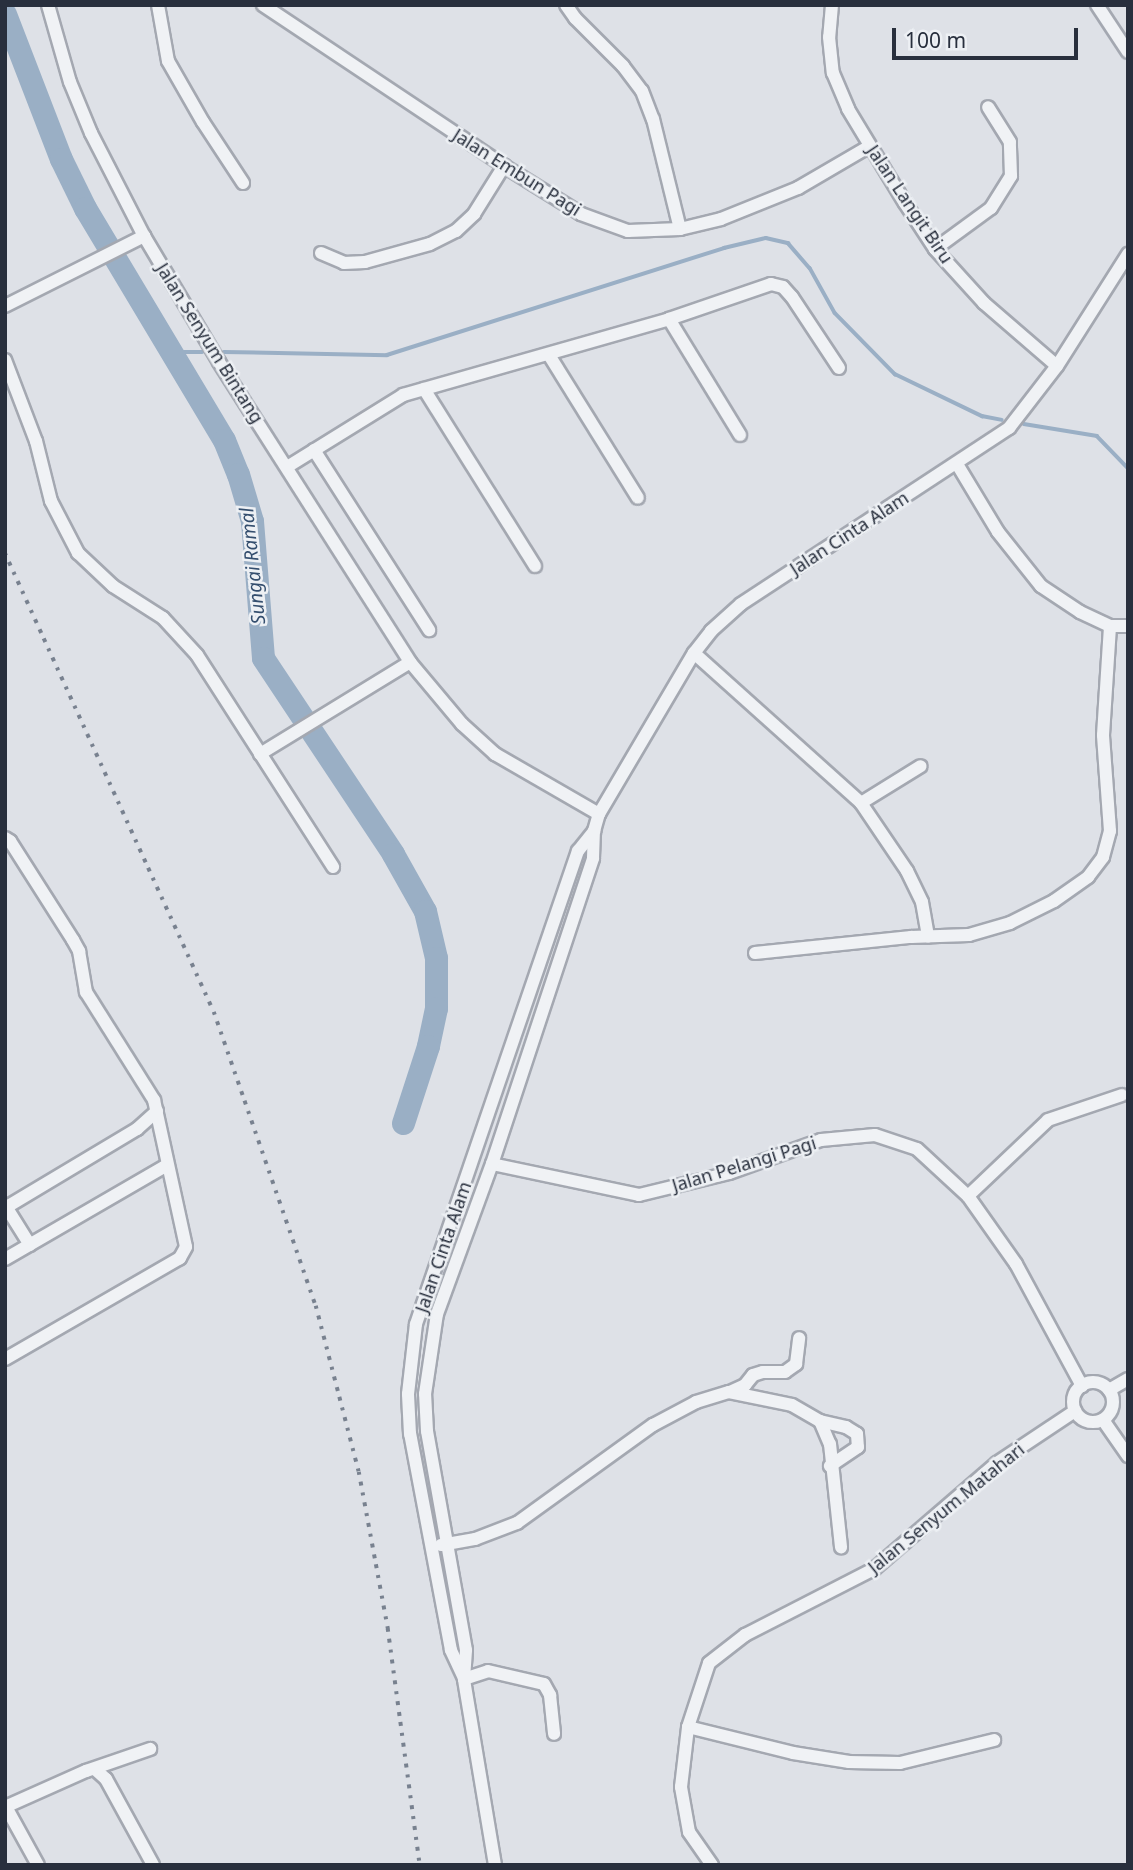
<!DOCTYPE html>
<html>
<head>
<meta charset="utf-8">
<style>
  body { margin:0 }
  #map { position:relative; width:1133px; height:1870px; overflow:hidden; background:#dee1e7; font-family:"Noto Sans",sans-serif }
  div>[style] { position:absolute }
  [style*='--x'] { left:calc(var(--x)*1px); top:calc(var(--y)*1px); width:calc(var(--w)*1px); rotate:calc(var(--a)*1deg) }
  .stream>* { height:3.5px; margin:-1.75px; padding:0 1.75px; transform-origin:1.75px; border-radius:1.75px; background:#9aafc5 }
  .river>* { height:23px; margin:-11.5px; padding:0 11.5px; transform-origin:11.5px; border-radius:11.5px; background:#9aafc5 }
  .roads { filter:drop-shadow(2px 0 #a4a8b1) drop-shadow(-2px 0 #a4a8b1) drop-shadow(0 2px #a4a8b1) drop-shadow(0 -2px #a4a8b1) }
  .minor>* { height:12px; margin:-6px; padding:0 6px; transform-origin:6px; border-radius:6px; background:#f0f2f5 }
  .minor>.ring { margin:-6px; padding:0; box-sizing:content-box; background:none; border:12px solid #f0f2f5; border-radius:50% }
  .rail>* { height:3.5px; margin-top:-1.75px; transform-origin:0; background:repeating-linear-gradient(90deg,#78818f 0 3.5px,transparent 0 10.5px) }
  span { translate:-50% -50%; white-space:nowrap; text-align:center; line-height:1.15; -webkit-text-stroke:5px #edf0f4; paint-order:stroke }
  .street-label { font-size:18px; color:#282f3d }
  .water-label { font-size:19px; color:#344e6e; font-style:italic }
  .frame { position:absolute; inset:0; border:7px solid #282f3d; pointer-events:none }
  .scale { position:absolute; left:892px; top:28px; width:186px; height:32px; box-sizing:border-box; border:4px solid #282f3d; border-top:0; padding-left:9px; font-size:21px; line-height:24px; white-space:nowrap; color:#282f3d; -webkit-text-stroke:5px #edf0f4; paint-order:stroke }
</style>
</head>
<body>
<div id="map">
  <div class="stream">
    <div style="--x:171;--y:352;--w:31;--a:0"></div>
    <div style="--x:224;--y:352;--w:163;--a:1.1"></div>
    <div style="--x:387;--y:355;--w:354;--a:-17.6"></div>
    <div style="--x:724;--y:248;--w:43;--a:-13.4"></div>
    <div style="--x:766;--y:238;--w:23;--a:13"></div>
    <div style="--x:788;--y:243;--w:33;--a:49"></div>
    <div style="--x:810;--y:268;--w:51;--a:60.9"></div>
    <div style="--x:835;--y:313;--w:86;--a:45.5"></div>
    <div style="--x:895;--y:374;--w:97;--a:25.8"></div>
    <div style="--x:982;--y:416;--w:20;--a:11"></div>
    <div style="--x:1024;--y:424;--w:74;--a:9.3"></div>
    <div style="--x:1097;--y:436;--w:45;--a:45.9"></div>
  </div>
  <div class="river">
    <div style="--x:5;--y:14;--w:155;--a:68.9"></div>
    <div style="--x:61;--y:159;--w:55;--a:63.9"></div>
    <div style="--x:85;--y:208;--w:270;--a:59.1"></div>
    <div style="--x:224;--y:440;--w:37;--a:68"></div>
    <div style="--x:238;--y:474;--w:49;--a:73.4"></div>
    <div style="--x:252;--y:521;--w:137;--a:85.4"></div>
    <div style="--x:263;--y:658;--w:235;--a:56.4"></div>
    <div style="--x:393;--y:854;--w:65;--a:60.7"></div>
    <div style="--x:425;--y:911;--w:48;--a:76.8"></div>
    <div style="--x:436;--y:958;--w:50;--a:90"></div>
    <div style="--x:436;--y:1008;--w:39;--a:102"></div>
    <div style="--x:428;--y:1046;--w:81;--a:108"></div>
  </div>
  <div class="roads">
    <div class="minor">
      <div style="--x:48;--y:5;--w:80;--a:74.1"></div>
      <div style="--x:70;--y:82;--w:55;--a:67.6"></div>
      <div style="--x:91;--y:133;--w:116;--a:62.8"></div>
      <div style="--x:144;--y:236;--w:147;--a:59.2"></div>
      <div style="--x:219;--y:362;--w:356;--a:57.5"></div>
      <div style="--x:158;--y:5;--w:57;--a:79.9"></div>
      <div style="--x:168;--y:61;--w:70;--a:60.2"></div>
      <div style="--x:203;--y:122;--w:73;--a:56.7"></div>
      <div style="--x:263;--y:5;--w:290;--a:33.7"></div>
      <div style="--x:504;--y:166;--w:91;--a:31.9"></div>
      <div style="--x:581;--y:214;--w:50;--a:19.9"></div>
      <div style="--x:628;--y:231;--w:52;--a:-2.2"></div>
      <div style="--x:680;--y:229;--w:42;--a:-13.7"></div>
      <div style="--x:721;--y:219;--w:83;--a:-21.9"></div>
      <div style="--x:798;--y:188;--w:83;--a:-30.3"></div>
      <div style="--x:566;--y:5;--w:16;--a:55"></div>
      <div style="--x:575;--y:18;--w:68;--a:45"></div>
      <div style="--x:623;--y:66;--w:31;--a:53"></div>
      <div style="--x:642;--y:91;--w:30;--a:69"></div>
      <div style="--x:653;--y:119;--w:113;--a:76.2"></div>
      <div style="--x:832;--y:5;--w:32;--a:95"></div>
      <div style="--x:829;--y:37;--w:36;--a:84"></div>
      <div style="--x:833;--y:73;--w:39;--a:67"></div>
      <div style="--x:848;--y:109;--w:110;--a:58.8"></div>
      <div style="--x:905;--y:203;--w:55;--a:56.9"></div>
      <div style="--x:935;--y:249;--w:73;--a:47.8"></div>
      <div style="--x:984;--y:303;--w:96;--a:40.8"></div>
      <div style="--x:1097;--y:5;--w:56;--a:56.6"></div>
      <div style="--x:935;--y:249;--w:69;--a:-36.2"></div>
      <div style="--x:991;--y:208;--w:38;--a:-58"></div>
      <div style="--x:1011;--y:176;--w:34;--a:-92"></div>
      <div style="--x:1010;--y:142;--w:41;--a:-122.2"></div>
      <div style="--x:321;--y:253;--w:25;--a:23"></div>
      <div style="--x:344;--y:263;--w:21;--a:-3"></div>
      <div style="--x:365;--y:262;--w:67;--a:-15.5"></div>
      <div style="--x:430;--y:244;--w:29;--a:-27"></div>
      <div style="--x:456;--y:231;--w:25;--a:-43"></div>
      <div style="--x:474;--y:214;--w:57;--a:-58"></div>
      <div style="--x:5;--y:306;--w:156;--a:-26.7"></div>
      <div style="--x:669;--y:319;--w:136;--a:58.5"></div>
      <div style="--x:549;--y:355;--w:168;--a:58.1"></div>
      <div style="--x:5;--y:360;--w:87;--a:69.1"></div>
      <div style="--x:36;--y:441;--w:62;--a:76"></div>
      <div style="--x:51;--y:501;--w:59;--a:62.6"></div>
      <div style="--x:78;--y:553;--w:48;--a:43.3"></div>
      <div style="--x:113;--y:586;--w:59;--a:32.6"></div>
      <div style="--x:163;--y:618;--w:50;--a:47.4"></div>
      <div style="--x:197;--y:655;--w:252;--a:57.3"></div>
      <div style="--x:424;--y:389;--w:209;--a:57.9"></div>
      <div style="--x:314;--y:450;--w:214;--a:57.4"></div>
      <div style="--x:957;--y:464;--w:79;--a:58.9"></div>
      <div style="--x:998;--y:532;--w:69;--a:51.5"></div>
      <div style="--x:1041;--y:586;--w:47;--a:33.7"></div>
      <div style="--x:1080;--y:612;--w:33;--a:25"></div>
      <div style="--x:1110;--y:626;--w:18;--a:0"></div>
      <div style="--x:287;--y:467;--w:137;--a:-31.8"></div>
      <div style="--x:403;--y:395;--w:277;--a:-15.9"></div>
      <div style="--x:669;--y:319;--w:108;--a:-18.9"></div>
      <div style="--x:771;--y:284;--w:12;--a:14"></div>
      <div style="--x:783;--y:287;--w:13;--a:48"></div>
      <div style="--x:792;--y:297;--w:85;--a:56.5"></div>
      <div style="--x:694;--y:653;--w:224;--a:41.9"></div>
      <div style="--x:861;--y:803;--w:82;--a:55.9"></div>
      <div style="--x:907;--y:871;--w:34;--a:64"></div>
      <div style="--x:922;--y:902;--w:35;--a:80"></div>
      <div style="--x:260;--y:754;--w:176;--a:-31.5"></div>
      <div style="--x:410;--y:662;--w:81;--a:50"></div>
      <div style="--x:462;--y:724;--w:45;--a:42.3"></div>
      <div style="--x:495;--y:754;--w:120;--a:30"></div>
      <div style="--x:861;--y:803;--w:70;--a:-31.7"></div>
      <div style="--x:5;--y:838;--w:6;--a:31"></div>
      <div style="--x:10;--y:841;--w:117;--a:57.5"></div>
      <div style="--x:73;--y:940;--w:13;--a:61"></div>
      <div style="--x:79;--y:951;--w:42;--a:80.3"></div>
      <div style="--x:86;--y:992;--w:128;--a:57.8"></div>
      <div style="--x:154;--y:1100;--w:150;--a:77.7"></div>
      <div style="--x:186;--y:1247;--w:13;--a:119"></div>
      <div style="--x:180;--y:1258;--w:202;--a:150"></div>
      <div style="--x:755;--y:953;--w:157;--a:-5.9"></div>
      <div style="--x:911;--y:937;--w:58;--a:-2"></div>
      <div style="--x:969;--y:935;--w:43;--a:-16.3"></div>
      <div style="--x:1010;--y:923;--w:49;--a:-26.6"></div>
      <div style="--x:1054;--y:901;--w:42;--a:-35.2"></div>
      <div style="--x:1088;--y:877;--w:25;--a:-53"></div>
      <div style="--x:1103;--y:857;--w:27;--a:-75"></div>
      <div style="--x:1110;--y:831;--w:96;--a:-94.2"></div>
      <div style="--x:1103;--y:735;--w:109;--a:-86.3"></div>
      <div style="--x:492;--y:1164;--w:150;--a:11.9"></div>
      <div style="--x:639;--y:1195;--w:93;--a:-13.7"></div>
      <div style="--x:729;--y:1173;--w:98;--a:-19.7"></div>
      <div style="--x:821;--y:1140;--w:54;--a:-5.3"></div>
      <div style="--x:875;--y:1135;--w:44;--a:18.4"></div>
      <div style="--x:917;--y:1149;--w:69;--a:42.7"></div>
      <div style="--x:968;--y:1196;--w:83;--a:54.8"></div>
      <div style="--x:1016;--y:1264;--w:139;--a:61.6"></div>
      <div style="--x:968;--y:1196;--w:110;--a:-43.5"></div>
      <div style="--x:1048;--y:1120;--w:78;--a:-18.7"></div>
      <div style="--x:5;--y:1205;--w:47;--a:58"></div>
      <div style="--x:5;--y:1208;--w:154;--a:-30.9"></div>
      <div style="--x:137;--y:1129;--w:27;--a:-42"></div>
      <div style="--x:5;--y:1259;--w:187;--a:-30.1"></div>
      <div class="ring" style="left:1073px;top:1382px;width:28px;height:28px"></div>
      <div style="--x:1109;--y:1390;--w:22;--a:-30"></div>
      <div style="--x:730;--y:1392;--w:17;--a:-25"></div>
      <div style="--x:745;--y:1385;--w:13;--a:-51"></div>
      <div style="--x:753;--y:1375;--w:10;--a:-17"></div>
      <div style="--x:763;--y:1372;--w:22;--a:0"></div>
      <div style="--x:785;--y:1372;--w:14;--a:-36"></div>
      <div style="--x:796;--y:1364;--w:26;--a:-83"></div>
      <div style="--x:1103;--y:1420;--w:44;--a:55.2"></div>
      <div style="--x:820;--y:1421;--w:27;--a:13"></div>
      <div style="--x:846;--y:1427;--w:13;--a:32"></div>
      <div style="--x:857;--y:1434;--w:13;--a:86"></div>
      <div style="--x:858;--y:1447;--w:34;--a:146"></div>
      <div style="--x:441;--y:1545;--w:35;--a:-10"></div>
      <div style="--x:475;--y:1539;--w:45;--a:-20.9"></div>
      <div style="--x:517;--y:1523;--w:168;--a:-35.8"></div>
      <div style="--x:653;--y:1425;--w:49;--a:-28.1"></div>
      <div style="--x:696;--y:1402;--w:34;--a:-17"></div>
      <div style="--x:729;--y:1392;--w:64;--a:11.7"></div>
      <div style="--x:792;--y:1405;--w:32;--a:30"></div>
      <div style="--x:820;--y:1421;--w:25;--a:67"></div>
      <div style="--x:830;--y:1444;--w:104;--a:83.9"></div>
      <div style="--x:463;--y:1676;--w:29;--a:-115"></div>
      <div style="--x:451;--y:1650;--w:220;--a:-100.7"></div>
      <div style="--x:410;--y:1434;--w:40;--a:-92.9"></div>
      <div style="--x:408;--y:1394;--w:70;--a:-83.5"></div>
      <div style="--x:416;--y:1324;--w:500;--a:-71.1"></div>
      <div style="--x:578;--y:851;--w:26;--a:-51"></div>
      <div style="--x:464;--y:1679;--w:25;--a:-18"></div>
      <div style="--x:488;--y:1671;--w:57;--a:13.1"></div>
      <div style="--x:544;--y:1684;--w:13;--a:61"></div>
      <div style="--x:550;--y:1695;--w:39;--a:84"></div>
      <div style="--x:688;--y:1727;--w:108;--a:13.9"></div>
      <div style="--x:793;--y:1753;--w:57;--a:9.1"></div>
      <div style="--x:849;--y:1762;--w:51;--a:1.1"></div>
      <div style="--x:900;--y:1763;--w:97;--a:-13.7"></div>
      <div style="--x:96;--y:1770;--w:13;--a:42"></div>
      <div style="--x:106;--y:1779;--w:98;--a:61.3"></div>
      <div style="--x:5;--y:1807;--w:89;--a:-24"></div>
      <div style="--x:86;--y:1771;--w:68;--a:-19"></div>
      <div style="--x:6;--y:1807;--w:66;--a:61.1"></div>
      <div style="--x:495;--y:1865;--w:189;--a:-99.5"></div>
      <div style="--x:464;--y:1679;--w:29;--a:-86"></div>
      <div style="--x:466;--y:1650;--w:222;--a:-100.1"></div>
      <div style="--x:427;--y:1431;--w:37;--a:-93"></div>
      <div style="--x:425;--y:1394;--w:81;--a:-81.5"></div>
      <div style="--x:437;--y:1314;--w:160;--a:-69.9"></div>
      <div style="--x:492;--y:1164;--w:322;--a:-71.7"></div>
      <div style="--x:593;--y:858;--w:27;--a:-88"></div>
      <div style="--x:594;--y:831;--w:18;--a:-74"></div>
      <div style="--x:599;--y:814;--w:187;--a:-59.5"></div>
      <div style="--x:694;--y:653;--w:28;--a:-52"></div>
      <div style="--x:711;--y:631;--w:40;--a:-42"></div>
      <div style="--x:741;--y:604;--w:321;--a:-33.3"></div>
      <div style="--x:1009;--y:428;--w:78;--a:-52.3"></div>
      <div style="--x:1057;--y:366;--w:133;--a:-57.6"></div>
      <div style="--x:712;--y:1865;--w:40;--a:-124.9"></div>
      <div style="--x:689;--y:1832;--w:46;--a:-100.1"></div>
      <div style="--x:681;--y:1787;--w:60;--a:-83.3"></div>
      <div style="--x:688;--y:1727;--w:67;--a:-71.8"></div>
      <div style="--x:709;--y:1663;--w:46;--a:-37.9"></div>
      <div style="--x:745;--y:1635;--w:145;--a:-27.1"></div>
      <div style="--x:874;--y:1569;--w:162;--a:-40.8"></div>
      <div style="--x:997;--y:1463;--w:94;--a:-33.7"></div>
    </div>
  </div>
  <div class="rail">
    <div style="--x:5;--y:553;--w:504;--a:65.52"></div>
    <div style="--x:214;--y:1012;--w:311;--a:70.9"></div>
    <div style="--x:316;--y:1306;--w:171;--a:75.5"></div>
    <div style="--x:359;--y:1472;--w:160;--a:79.5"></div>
    <div style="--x:388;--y:1629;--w:238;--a:82.3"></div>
  </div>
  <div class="street-label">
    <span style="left:517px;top:172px;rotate:32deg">Jalan Embun Pagi</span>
    <span style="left:910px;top:204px;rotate:56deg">Jalan Langit Biru</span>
    <span style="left:210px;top:343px;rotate:58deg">Jalan Senyum Bintang</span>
    <span style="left:849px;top:533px;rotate:-33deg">Jalan Cinta Alam</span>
    <span style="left:744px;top:1164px;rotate:-17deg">Jalan Pelangi Pagi</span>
    <span style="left:443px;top:1247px;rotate:-71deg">Jalan Cinta Alam</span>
    <span style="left:946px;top:1508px;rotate:-39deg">Jalan Senyum Matahari</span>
  </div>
  <div class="water-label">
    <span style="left:253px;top:566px;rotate:-96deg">Sungai Ramal</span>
  </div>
  <div class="frame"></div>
  <div class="scale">100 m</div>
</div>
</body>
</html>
